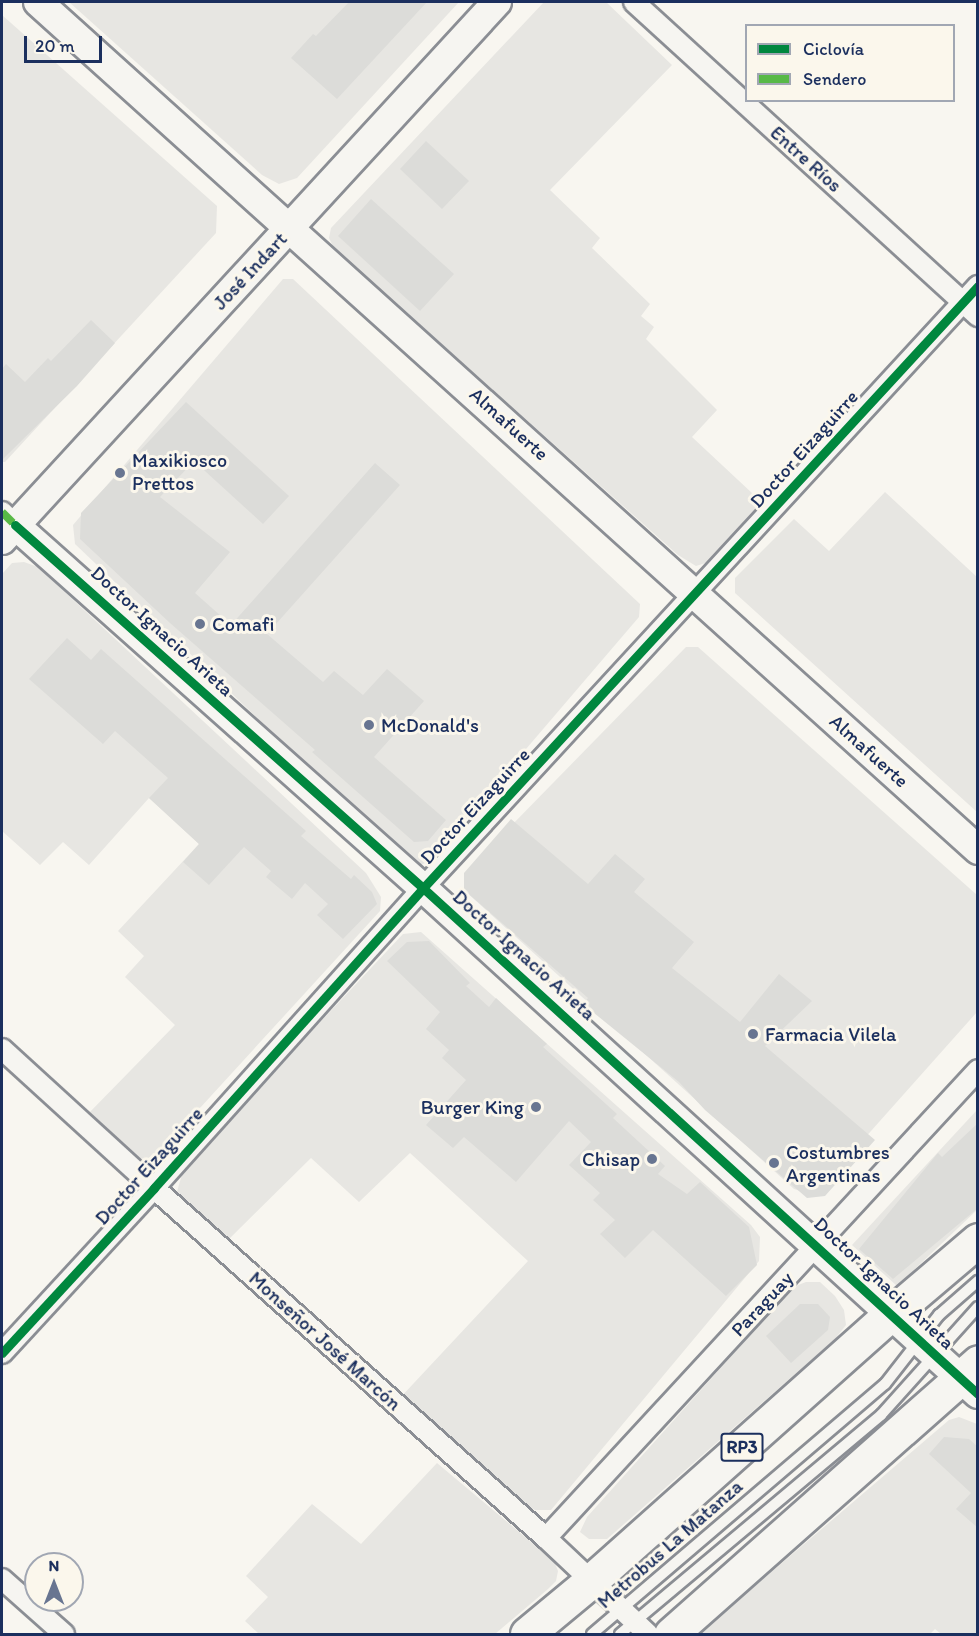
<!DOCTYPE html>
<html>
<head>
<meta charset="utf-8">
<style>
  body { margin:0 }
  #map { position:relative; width:979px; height:1636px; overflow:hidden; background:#f8f6f0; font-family:Itim,sans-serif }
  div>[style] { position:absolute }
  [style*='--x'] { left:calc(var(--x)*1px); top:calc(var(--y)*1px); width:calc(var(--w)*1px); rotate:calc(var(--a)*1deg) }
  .built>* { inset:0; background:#e7e6e2 }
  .building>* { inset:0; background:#dcdcd9 }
  .roads { filter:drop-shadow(2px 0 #8b8e94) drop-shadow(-2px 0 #8b8e94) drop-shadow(0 2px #8b8e94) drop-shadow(0 -2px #8b8e94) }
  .lane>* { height:10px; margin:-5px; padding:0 5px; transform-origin:5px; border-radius:5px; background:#f6f5f1 }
  .street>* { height:20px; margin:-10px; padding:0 10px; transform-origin:10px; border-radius:10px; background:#f6f5f1 }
  .secondary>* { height:28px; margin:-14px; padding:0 14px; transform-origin:14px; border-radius:14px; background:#f6f5f1 }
  .highway>* { height:33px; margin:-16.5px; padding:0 16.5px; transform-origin:16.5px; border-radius:16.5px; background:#f6f5f1 }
  .quiet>* { height:8px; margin-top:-4px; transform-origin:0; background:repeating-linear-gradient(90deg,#58b947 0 15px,transparent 0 23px) }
  .cycleway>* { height:9px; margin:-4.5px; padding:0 4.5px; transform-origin:4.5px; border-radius:4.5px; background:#00873e }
  .dots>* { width:16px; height:16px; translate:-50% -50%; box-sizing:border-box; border:3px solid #fbf7ec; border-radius:50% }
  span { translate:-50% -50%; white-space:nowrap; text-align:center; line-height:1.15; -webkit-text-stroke:6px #fbf7ec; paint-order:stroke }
  .shield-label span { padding:2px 4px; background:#fbf7ec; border:2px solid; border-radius:4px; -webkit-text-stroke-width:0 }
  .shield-label { font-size:18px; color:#1b2f5e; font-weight:700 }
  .street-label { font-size:20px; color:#1b2f5e }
  .poi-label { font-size:20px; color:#1b2f5e }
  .left { translate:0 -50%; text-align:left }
  .right { translate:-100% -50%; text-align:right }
  .frame { position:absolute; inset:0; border:3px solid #1b2f5e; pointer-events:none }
  .legend { position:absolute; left:745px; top:24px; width:210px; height:78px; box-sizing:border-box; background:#fbf7ec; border:2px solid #a1a7b3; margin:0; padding:8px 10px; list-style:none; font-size:18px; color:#1b2f5e }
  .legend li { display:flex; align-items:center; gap:12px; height:30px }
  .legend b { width:30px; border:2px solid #a1a7b3 }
  .north { position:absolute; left:24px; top:1552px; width:60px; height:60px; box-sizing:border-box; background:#fbf7ec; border:2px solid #a1a7b3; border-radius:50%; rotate:0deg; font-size:16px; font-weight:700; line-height:24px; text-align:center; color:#1b2f5e }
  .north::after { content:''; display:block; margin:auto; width:21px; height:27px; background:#687591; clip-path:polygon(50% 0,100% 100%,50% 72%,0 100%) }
  .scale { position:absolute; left:24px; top:36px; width:78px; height:27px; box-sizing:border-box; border:3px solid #1b2f5e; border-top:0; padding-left:8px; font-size:18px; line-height:21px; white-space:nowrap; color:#1b2f5e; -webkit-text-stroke:4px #fbf7ec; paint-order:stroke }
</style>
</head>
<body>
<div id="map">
  <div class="built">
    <div style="clip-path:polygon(69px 2px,459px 2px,297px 178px,279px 184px,262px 175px)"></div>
    <div style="clip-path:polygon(544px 2px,606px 2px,672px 65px,550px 190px,600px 238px,592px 248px,650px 304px,641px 316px,654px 327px,646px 339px,717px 410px,692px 437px,768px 508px,718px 559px,696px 566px,678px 555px,334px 248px,329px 238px,331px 228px)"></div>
    <div style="clip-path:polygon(2px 15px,217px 206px,216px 233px,5px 462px,2px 462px)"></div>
    <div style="clip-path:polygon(283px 279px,293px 279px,640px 604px,639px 617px,431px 860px,421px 865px,406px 860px,75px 544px,73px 525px)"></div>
    <div style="clip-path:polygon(885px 492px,977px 577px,977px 812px,735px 593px,735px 578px,794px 519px,829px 551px)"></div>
    <div style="clip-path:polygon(24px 562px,38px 567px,366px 873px,381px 897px,380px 911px,157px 1155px,146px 1159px,131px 1157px,86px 1116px,175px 1025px,125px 977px,144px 956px,118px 931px,199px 844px,149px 798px,89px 865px,63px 842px,40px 865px,2px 831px,2px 574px,12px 563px)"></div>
    <div style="clip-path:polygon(686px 647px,698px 647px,977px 895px,977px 1012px,814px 1195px,794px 1189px,464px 890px,464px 874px)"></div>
    <div style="clip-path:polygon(421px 932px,751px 1225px,760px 1237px,759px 1261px,551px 1510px,535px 1510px,516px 1502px,399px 1399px,528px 1261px,410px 1153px,359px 1202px,311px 1158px,225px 1243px,175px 1199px,184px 1167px,403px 934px)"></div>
    <div style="clip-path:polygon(977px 1110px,977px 1210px,897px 1286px,852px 1245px)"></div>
    <div style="clip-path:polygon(806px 1282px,820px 1282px,835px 1296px,844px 1310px,846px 1325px,835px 1339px,607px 1539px,589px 1539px,580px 1532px,587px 1517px,793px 1287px)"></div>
    <div style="clip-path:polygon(959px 1417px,977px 1424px,977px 1634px,941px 1634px,935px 1629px,930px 1634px,699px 1634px,949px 1420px)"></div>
    <div style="clip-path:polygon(437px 1463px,554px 1561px,558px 1571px,556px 1581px,548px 1589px,495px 1634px,259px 1634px,245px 1621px,268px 1597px,246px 1576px,312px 1504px,361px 1544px)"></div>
  </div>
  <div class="building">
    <div style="clip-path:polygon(349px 2px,427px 2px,337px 99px,291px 58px,313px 34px,316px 36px)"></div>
    <div style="clip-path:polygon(426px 141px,469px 181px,442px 209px,400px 169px)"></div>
    <div style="clip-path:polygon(371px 199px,454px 274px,420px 311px,338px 236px)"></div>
    <div style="clip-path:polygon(91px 320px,115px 343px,77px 386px,2px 460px,2px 369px,6px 364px,25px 382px,48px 358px,51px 361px)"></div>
    <div style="clip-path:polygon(186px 402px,289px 496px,263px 524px,194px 461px,160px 497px,230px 552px,195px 593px,231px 625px,375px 463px,400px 485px,267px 634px,323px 682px,334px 671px,363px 695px,387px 669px,424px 701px,374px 757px,446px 820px,428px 841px,414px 842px,312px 752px,315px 750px,170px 623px,80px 539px,81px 513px)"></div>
    <div style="clip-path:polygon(67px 638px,91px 660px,101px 649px,306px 831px,301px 836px,351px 879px,354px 875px,372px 892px,377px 904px,343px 939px,317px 915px,328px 904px,305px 883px,292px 899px,266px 877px,271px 871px,244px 847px,209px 885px,183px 862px,199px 844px,149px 798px,168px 778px,115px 731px,103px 744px,29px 679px)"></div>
    <div style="clip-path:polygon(511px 819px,588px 884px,615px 854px,645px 879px,634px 892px,694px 942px,672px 968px,740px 1022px,779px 974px,812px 1001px,765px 1046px,875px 1140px,825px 1196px,807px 1198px,705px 1110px,679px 1082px,583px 1004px,588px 998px,464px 890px,464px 873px)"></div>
    <div style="clip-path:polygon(429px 941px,470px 983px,466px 986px,489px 1007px,496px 998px,547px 1044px,543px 1047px,617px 1114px,613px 1118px,665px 1166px,658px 1174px,687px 1194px,700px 1182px,749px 1227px,757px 1265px,726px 1296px,653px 1230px,625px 1258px,600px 1234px,615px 1220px,593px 1200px,600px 1193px,569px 1165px,591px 1142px,569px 1121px,516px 1182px,464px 1137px,453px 1148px,426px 1125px,466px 1080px,442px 1058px,449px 1050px,426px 1029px,440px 1012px,387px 961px,407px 942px)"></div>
    <div style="clip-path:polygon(978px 1123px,978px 1208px,893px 1279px,859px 1249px,938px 1153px,942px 1157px)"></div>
    <div style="clip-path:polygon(800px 1304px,818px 1304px,830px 1317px,828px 1330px,791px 1363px,766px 1336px)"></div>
    <div style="clip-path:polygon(944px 1437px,969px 1439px,978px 1447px,978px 1528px,956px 1509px,971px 1493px,929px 1454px)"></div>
  </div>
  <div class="roads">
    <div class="lane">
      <div style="--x:592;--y:1634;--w:385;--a:-40.5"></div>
      <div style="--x:885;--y:1384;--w:88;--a:-52"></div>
      <div style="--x:939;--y:1315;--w:52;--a:-41.1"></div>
      <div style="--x:620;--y:1634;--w:341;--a:-40"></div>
      <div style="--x:881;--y:1415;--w:145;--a:-48.1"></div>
    </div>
    <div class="street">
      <div style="--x:634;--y:2;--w:466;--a:42.4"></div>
      <div style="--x:2;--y:512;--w:18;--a:45"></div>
      <div style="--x:2;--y:1049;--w:206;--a:42.4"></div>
      <div style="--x:154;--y:1188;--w:526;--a:41.76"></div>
      <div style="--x:546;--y:1538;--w:140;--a:43.3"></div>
      <div style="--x:2;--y:1353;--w:224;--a:-47.3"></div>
      <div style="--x:154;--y:1188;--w:403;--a:-48.1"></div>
      <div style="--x:423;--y:888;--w:819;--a:-47.33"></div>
      <div style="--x:546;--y:1538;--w:637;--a:-47.29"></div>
      <div style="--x:2;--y:1579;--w:83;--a:41.6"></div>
    </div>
    <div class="secondary">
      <div style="--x:38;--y:2;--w:1266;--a:42.05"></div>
      <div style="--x:15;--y:525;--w:546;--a:41.66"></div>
      <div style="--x:423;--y:888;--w:751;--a:42.36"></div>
      <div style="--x:2;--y:540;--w:731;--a:-47.38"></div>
    </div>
    <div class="highway">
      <div style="--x:527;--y:1634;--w:85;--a:-39.7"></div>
      <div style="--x:592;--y:1580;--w:400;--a:-41.7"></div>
      <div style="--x:891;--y:1314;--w:114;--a:-40.4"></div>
      <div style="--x:671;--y:1634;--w:410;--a:-41.5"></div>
    </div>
  </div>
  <div class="quiet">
    <div style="--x:2;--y:512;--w:18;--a:45"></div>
  </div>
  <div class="cycleway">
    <div style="--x:15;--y:525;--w:546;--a:41.66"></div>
    <div style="--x:423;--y:888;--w:751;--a:42.36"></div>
    <div style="--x:2;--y:1353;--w:224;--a:-47.3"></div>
    <div style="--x:154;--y:1188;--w:403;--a:-48.1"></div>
    <div style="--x:423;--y:888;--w:819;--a:-47.33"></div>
  </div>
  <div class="dots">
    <div style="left:120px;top:473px;background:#687591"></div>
    <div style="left:200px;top:624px;background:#687591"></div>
    <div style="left:369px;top:725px;background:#687591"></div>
    <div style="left:753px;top:1034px;background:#687591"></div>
    <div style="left:536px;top:1107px;background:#687591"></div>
    <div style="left:652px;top:1159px;background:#687591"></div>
    <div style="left:774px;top:1163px;background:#687591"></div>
  </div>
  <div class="shield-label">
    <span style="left:742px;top:1447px">RP3</span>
  </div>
  <div class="street-label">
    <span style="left:806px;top:159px;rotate:42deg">Entre Ríos</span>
    <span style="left:250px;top:271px;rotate:-47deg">José Indart</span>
    <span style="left:509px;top:424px;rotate:42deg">Almafuerte</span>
    <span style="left:804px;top:449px;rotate:-48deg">Doctor Eizaguirre</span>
    <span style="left:162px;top:631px;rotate:42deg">Doctor Ignacio Arieta</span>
    <span style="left:869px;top:751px;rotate:42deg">Almafuerte</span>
    <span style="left:475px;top:806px;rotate:-47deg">Doctor Eizaguirre</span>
    <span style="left:524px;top:955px;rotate:42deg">Doctor Ignacio Arieta</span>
    <span style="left:149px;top:1166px;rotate:-48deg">Doctor Eizaguirre</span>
    <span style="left:884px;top:1283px;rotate:43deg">Doctor Ignacio Arieta</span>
    <span style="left:762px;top:1304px;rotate:-47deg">Paraguay</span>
    <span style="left:325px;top:1341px;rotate:42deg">Monseñor José Marcón</span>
    <span style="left:670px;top:1544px;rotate:-41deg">Metrobus La Matanza</span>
  </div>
  <div class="poi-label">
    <span class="left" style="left:132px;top:472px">Maxikiosco<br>Prettos</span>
    <span class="left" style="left:212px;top:624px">Comafi</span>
    <span class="left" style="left:381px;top:725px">McDonald's</span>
    <span class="left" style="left:765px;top:1034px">Farmacia Vilela</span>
    <span class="right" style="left:524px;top:1107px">Burger King</span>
    <span class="left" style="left:786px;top:1164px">Costumbres<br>Argentinas</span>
    <span class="right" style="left:640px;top:1159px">Chisap</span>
  </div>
  <div class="frame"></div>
  <ul class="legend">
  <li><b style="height:8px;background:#00873e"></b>Ciclovía</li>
  <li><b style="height:8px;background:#58b947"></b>Sendero</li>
  </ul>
  <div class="north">N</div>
  <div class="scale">20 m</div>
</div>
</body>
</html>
